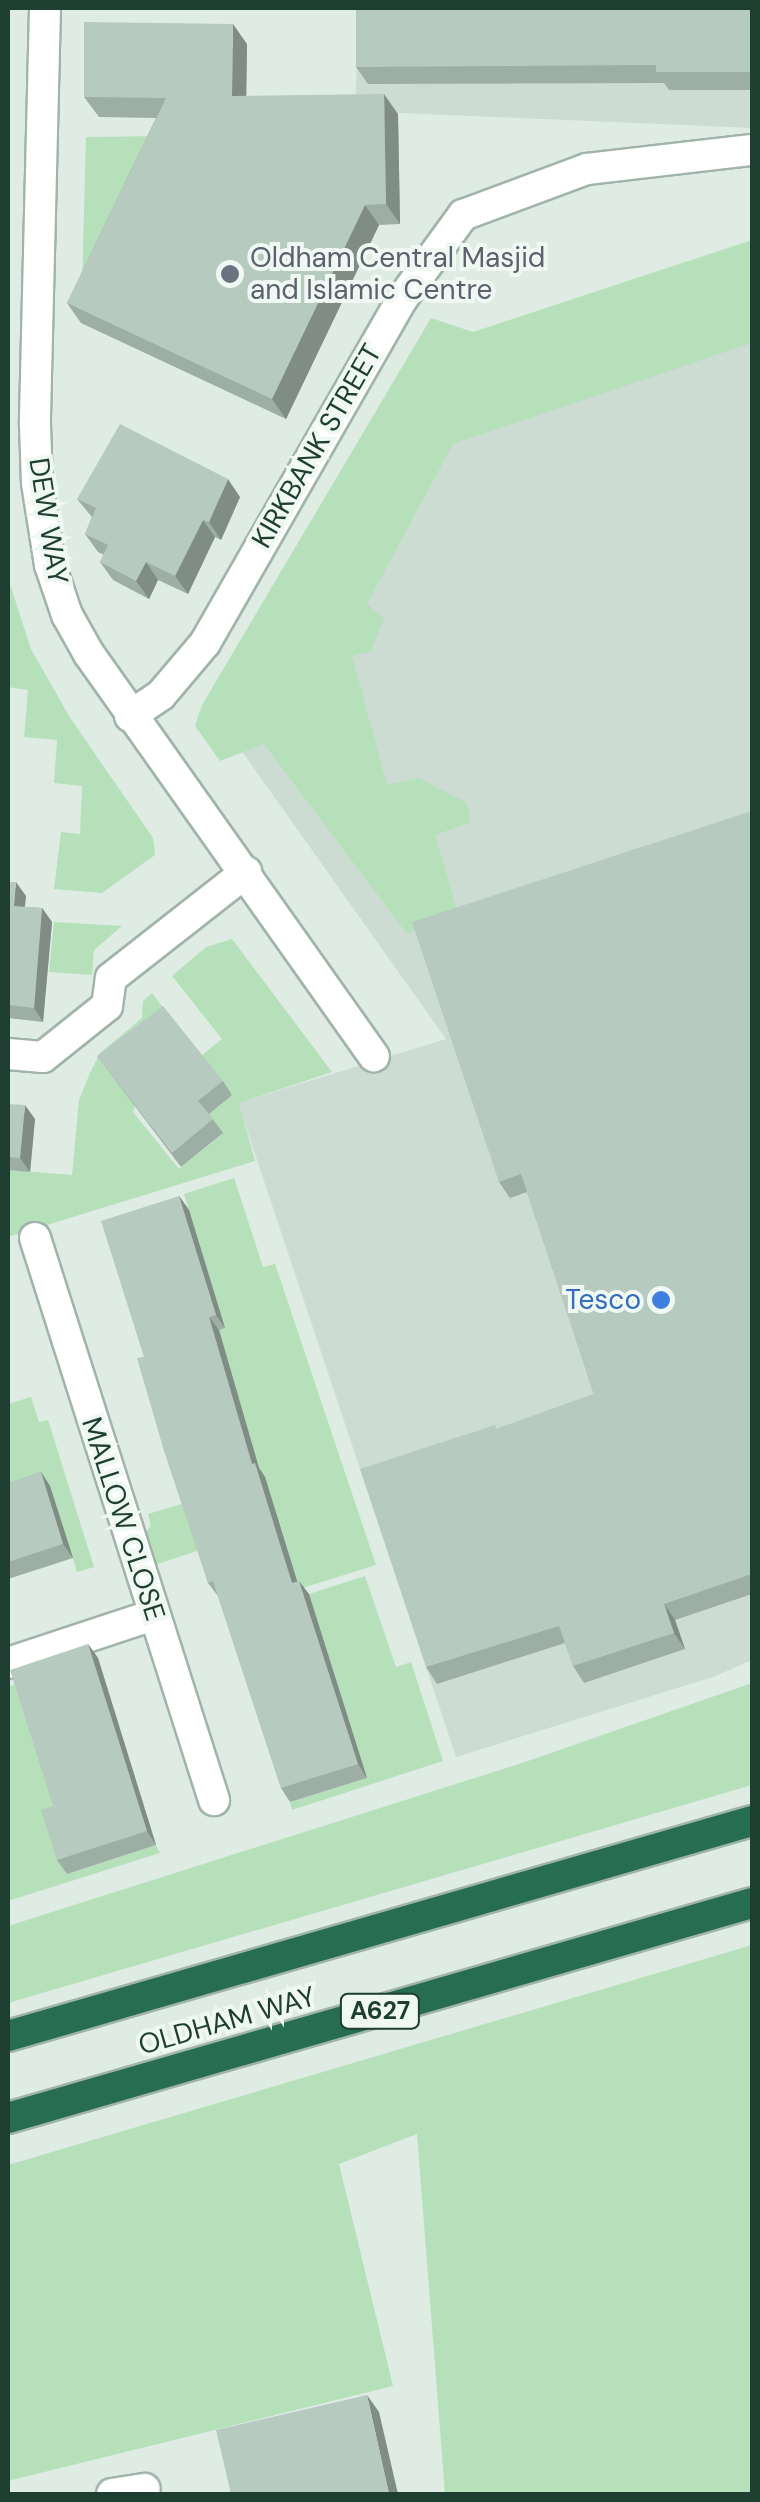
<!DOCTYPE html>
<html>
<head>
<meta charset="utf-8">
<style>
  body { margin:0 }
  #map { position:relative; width:760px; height:2502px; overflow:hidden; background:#dfece4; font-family:"DM Sans",sans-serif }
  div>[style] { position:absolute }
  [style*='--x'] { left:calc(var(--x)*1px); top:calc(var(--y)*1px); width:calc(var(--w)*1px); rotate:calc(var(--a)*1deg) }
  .built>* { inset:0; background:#cddcd3 }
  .green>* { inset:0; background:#b5e0ba }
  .roads { filter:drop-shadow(2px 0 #a1b4ab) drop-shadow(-2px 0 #a1b4ab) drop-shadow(0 2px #a1b4ab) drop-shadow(0 -2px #a1b4ab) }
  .minor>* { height:30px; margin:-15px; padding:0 15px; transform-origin:15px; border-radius:15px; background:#fff }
  .highway>* { height:30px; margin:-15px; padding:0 15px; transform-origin:15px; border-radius:15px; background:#276d54 }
  .wall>* { inset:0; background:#9daea4 }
  .shaded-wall>* { inset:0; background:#808d86 }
  .building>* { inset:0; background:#b7cabf }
  .dots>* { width:28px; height:28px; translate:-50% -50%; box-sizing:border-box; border:5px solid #f0f8f3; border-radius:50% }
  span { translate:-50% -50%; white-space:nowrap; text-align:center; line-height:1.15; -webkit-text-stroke:8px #f0f8f3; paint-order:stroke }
  .shield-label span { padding:2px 8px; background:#f0f8f3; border:2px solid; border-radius:8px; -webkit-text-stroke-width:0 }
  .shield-label { font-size:25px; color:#1e3e31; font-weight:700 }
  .worship-label { font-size:28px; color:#5b616d }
  .left { translate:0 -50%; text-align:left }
  .street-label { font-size:28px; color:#1e3e31 }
  .shop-label { font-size:28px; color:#366cbe }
  .right { translate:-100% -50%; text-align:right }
  .frame { position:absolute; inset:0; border:10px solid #1e3e31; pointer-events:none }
</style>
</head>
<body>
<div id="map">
  <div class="built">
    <div style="clip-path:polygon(359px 8px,752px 8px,752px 128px,355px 111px)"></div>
    <div style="clip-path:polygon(752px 264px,752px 1660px,713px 1677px,456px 1757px,238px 1103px,446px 1039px,209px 705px,433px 378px)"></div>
  </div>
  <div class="green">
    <div style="clip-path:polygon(171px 136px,81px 323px,86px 137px)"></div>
    <div style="clip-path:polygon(752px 240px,752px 343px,453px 444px,367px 604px,384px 618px,371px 651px,352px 656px,387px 785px,419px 778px,467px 803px,471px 822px,435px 835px,458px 913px,407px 934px,264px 744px,220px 761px,195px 726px,202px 705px,431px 318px,473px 332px)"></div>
    <div style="clip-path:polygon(8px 578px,31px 649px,69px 716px,153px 838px,155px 855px,102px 893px,54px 889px,61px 832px,80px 834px,82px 786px,54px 783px,57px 740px,24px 737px,28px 690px,8px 687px)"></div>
    <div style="clip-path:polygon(54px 922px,122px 926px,94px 950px,92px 975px,49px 972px)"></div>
    <div style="clip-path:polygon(232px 939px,332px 1072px,239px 1103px,255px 1161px,8px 1237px,8px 1170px,72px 1175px,79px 1100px,90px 1073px,100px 1053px,142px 1018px,143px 1001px,152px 993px,172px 1020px,133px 1112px,179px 1169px,222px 1134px,208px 1114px,201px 1056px,222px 1039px,172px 976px,206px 947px)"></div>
    <div style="clip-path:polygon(234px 1178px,263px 1267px,275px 1264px,376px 1565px,264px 1600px,229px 1488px,251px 1440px,223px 1349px,153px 1351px,225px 1328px,184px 1194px)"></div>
    <div style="clip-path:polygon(31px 1397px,39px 1422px,48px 1420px,94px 1567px,77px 1572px,50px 1486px,8px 1500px,8px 1404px)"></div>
    <div style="clip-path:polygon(188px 1502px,203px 1549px,151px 1566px,142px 1536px,151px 1526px,148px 1514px)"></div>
    <div style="clip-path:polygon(365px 1576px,396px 1667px,411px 1662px,443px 1761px,292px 1810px,290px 1802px,367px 1778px,309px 1594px)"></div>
    <div style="clip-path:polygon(19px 1683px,48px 1774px,67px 1874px,156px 1845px,160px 1853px,8px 1901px,8px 1687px)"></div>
    <div style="clip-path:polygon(752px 1683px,752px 1785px,8px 2003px,8px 1926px,522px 1763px)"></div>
    <div style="clip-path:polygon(752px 1945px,752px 2494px,445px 2494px,417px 2134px,339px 2164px,393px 2386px,8px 2481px,8px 2165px)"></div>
  </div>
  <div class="roads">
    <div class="minor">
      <div style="--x:45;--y:8;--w:416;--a:91.4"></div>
      <div style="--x:35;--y:424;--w:59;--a:88.1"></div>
      <div style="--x:37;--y:483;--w:83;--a:81"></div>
      <div style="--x:50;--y:565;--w:53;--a:71.2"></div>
      <div style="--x:67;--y:615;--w:45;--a:60.6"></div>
      <div style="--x:89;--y:654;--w:493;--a:54.7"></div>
      <div style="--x:130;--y:716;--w:37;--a:-34"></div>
      <div style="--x:161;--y:695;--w:68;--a:-49.8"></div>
      <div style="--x:205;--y:643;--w:396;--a:-60.2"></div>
      <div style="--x:402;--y:299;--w:104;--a:-54"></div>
      <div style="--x:463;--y:215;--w:132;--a:-20.4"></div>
      <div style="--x:587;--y:169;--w:166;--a:-6.6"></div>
      <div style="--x:8;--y:1054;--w:35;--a:5"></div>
      <div style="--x:43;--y:1057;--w:82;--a:-38.6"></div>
      <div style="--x:107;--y:1006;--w:28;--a:-82"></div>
      <div style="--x:111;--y:978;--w:172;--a:-38.1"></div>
      <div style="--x:35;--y:1238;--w:590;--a:72.33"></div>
      <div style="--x:8;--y:1663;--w:153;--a:-18.3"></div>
      <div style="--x:112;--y:2494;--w:33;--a:-9"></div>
    </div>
    <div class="highway">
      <div style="--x:8;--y:2036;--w:774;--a:-16.12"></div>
      <div style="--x:8;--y:2118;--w:774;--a:-16.12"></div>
    </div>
  </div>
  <div class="wall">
    <div style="clip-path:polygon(752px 8px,752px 90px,669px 90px,664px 83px,368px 84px,356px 67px)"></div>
    <div style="clip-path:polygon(247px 44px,246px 96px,398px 114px,400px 224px,379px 225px,286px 419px,81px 323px,67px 303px,156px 118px,99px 117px,84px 97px)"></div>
    <div style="clip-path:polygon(240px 497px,221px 540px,215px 537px,188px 594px,158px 580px,149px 599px,113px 580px,100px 562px,104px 555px,98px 552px,85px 534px,92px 517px,77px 499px)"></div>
    <div style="clip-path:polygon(752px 811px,752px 1594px,675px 1620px,685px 1649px,584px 1683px,573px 1666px,565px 1643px,437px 1684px,426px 1667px,497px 1429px,594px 1394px,527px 1192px,510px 1198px,499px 1182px)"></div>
    <div style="clip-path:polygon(8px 882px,26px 896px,25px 907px,42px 908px,52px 922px,43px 1022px,8px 1018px)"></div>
    <div style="clip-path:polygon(97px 1056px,223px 1081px,232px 1095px,209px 1114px,223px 1133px,181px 1167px)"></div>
    <div style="clip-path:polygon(8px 1104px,35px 1119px,30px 1172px,8px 1170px)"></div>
    <div style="clip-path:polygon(179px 1196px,189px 1210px,225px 1328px,219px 1330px,259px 1468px,265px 1477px,297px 1581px,309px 1594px,367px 1778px,290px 1802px,281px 1788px,218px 1596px,208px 1583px,144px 1357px)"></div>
    <div style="clip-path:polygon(41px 1472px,50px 1486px,73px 1558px,8px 1579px,8px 1483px)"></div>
    <div style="clip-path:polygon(88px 1644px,98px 1658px,156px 1845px,67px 1874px,57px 1860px,53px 1806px)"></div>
  </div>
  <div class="shaded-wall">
    <div style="clip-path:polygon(233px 24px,247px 44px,246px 116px,232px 96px)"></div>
    <div style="clip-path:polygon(384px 94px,398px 114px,400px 224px,386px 204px)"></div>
    <div style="clip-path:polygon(365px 205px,379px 225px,286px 419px,272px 399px)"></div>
    <div style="clip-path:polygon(228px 479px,240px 497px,221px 540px,209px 522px)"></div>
    <div style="clip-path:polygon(203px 520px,215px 537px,188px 594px,175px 576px)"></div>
    <div style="clip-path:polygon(146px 562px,158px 580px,149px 599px,136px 581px)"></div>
    <div style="clip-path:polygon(16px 882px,26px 896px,23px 919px,14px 906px)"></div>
    <div style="clip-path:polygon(42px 908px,52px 922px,43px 1022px,34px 1008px)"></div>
    <div style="clip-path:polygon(25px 1105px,35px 1119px,30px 1172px,20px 1158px)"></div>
    <div style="clip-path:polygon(179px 1196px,189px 1210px,225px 1328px,216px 1315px)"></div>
    <div style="clip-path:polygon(209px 1317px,219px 1330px,259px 1468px,265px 1477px,302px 1597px,292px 1583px,252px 1464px)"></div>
    <div style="clip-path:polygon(41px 1472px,50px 1486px,73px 1558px,63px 1544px)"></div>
    <div style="clip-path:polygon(299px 1581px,309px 1594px,367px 1778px,358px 1764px)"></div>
    <div style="clip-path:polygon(664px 1604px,675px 1620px,685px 1649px,674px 1633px)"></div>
    <div style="clip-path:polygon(88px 1644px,98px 1658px,156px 1845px,147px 1831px)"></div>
    <div style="clip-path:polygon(367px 2395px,379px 2412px,398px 2494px,389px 2494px)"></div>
  </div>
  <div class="building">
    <div style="clip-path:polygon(356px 8px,752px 8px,752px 72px,656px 72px,656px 65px,356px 67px)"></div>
    <div style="clip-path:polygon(84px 22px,233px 24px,232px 96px,384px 94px,386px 204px,365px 205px,272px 399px,67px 303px,166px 98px,84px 97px)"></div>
    <div style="clip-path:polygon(120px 424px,228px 479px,209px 522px,203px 520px,175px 576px,146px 562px,136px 581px,100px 562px,108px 545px,85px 534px,96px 508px,77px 499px)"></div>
    <div style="clip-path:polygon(752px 811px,752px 1574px,664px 1604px,674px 1633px,573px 1666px,559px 1626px,426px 1667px,360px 1469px,495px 1425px,496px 1429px,594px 1394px,521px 1174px,499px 1182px,412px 922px)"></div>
    <div style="clip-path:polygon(8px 882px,16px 882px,14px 906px,42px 908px,34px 1008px,8px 1005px)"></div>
    <div style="clip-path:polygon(163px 1006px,223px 1081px,198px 1101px,213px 1119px,172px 1153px,97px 1056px)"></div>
    <div style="clip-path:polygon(8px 1104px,25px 1105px,20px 1158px,8px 1157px)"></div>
    <div style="clip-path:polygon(179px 1196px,216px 1315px,209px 1317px,252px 1464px,255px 1463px,292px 1583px,299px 1581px,358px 1764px,281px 1788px,213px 1581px,208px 1583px,164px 1451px,137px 1358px,144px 1357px,101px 1221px)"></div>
    <div style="clip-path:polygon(41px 1472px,63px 1544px,8px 1562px,8px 1483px)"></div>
    <div style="clip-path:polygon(88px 1644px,147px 1831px,57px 1860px,41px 1810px,53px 1806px,10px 1670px)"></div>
    <div style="clip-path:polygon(367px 2395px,389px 2494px,231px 2494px,216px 2430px)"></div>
  </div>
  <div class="dots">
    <div style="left:230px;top:274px;background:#6b7280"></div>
    <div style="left:661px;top:1300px;background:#3f7fe0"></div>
  </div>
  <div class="shield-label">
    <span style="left:380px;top:2011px">A627</span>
  </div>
  <div class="worship-label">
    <span class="left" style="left:250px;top:274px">Oldham Central Masjid<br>and Islamic Centre</span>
  </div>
  <div class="street-label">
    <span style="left:317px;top:446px;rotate:-60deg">KIRKBANK STREET</span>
    <span style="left:48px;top:521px;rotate:81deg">DEW WAY</span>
    <span style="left:123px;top:1519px;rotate:72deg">MALLOW CLOSE</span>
    <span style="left:227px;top:2021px;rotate:-16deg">OLDHAM WAY</span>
  </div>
  <div class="shop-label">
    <span class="right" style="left:641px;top:1300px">Tesco</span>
  </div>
  <div class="frame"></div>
</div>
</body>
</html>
